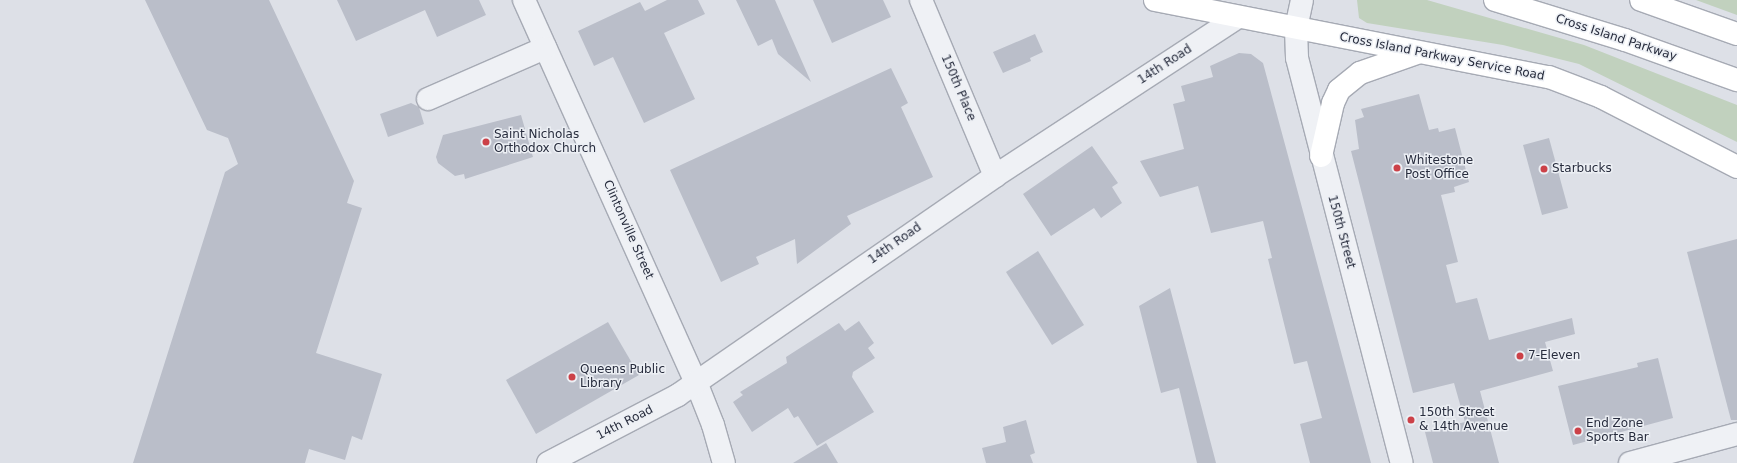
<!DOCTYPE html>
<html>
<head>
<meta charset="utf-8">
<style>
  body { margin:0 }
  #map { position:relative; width:1737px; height:463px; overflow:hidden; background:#dde0e7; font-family:"DejaVu Sans",sans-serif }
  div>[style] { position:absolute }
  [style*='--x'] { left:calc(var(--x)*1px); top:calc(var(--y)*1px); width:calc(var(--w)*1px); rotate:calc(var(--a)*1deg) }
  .green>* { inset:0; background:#c1d1be }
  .building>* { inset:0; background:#babec9 }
  .roads { filter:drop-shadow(1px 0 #a6aab4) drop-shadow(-1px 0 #a6aab4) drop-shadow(0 1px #a6aab4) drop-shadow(0 -1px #a6aab4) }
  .minor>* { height:22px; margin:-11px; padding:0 11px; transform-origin:11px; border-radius:11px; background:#eff1f5 }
  .major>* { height:22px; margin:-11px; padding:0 11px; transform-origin:11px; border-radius:11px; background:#fff }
  .highway>* { height:22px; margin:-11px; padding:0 11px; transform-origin:11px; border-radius:11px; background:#fff }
  .dots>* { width:11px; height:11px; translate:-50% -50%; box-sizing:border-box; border:2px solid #eceff4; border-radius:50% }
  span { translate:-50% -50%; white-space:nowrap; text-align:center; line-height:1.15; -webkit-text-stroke:3px #eceff4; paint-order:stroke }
  .street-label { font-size:12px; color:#272c3d }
  .poi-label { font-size:12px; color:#272c3d }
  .left { translate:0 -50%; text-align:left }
</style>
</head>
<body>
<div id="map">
  <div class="green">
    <div style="clip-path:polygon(1357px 0,1427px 0,1584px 45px,1737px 105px,1737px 142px,1579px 64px,1503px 45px,1367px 23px,1359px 18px)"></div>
    <div style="clip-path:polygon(1696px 0,1737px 0,1737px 15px)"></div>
  </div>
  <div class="building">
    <div style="clip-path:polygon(145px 0,269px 0,354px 181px,347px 203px,362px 208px,316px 353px,382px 374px,362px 440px,352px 436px,345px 460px,309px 449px,305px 463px,133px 463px,225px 172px,238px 164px,228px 138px,207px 130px)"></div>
    <div style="clip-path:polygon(337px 0,479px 0,486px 15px,437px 37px,425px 10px,356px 41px)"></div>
    <div style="clip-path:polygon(667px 0,698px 0,705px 14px,664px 33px,695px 99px,644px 123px,613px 57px,594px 66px,578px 31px,640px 2px,645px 11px)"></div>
    <div style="clip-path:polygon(736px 0,775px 0,811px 82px,778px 54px,772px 39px,758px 46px)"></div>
    <div style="clip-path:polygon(813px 0,883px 0,891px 17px,832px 43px)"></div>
    <div style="clip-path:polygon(1035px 34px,1043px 52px,1030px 58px,1031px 61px,1003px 73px,993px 52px)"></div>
    <div style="clip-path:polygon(1239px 53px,1251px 54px,1263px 63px,1371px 463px,1310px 463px,1300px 424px,1322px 418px,1307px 361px,1294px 364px,1268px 259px,1272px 258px,1263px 221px,1211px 233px,1198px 186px,1160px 197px,1140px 161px,1184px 149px,1173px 104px,1185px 101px,1181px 86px,1213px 77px,1210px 66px)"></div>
    <div style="clip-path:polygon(891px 68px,908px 103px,901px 107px,933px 177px,847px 216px,851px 224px,797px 264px,795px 239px,756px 257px,759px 264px,721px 282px,670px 170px)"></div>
    <div style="clip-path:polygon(1419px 94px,1429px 130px,1438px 128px,1439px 132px,1455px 128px,1469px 182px,1454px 187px,1455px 192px,1441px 195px,1458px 262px,1446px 265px,1456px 303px,1477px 298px,1489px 340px,1572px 318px,1575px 334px,1545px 342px,1553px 371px,1480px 391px,1499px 463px,1433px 463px,1425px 432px,1465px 422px,1454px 383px,1413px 393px,1351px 151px,1359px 149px,1355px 120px,1364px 117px,1361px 109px)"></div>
    <div style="clip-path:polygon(411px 103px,419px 107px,424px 124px,388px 137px,380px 114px)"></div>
    <div style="clip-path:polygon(521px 115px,533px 157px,465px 179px,464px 174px,455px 176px,438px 163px,436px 157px,443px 135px)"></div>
    <div style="clip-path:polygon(1549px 138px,1568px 208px,1542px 215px,1523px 145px)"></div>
    <div style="clip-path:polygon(1092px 146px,1118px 183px,1112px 187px,1122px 203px,1101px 218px,1094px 208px,1051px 236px,1023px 194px)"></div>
    <div style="clip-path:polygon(1737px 239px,1737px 420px,1731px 420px,1687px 252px)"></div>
    <div style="clip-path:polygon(1038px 251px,1084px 325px,1052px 345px,1006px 272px)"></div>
    <div style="clip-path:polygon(1170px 288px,1198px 394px,1216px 463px,1197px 463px,1179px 388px,1161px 393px,1139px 306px)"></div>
    <div style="clip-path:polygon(859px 321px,874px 343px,868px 348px,875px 358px,853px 372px,852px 377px,874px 412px,817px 446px,798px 416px,794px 418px,788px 408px,752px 432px,733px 402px,743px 395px,740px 392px,787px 363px,786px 357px,839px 323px,845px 331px)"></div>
    <div style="clip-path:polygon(608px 322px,639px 375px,536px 434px,506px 380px)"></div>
    <div style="clip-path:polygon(1658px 358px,1673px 418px,1573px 445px,1558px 386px,1638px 367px,1637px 363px)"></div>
    <div style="clip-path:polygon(1026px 420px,1035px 453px,1030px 455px,1033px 463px,986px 463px,982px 448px,1006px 442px,1003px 427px)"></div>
    <div style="clip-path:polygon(826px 443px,838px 463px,793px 463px)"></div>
  </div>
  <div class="roads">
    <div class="minor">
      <div style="--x:524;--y:0;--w:419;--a:65.8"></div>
      <div style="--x:696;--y:382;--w:46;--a:68.4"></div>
      <div style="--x:713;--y:425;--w:40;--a:74"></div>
      <div style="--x:921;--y:0;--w:191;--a:67.2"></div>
      <div style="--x:1302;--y:0;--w:30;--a:102"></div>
      <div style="--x:1296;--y:29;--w:29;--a:88"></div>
      <div style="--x:1297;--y:58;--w:418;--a:75.5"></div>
      <div style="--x:428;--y:99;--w:128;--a:-23.6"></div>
      <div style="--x:548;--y:463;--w:147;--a:-27.6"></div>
      <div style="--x:678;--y:395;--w:385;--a:-34.6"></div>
      <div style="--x:995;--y:176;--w:290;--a:-33.2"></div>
      <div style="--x:1630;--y:463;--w:111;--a:-15.2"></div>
    </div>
    <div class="major">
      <div style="--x:1155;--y:0;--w:401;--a:11.1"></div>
      <div style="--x:1549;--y:77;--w:56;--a:21"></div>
      <div style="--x:1601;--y:97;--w:153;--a:27.2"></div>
      <div style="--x:1321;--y:156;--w:54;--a:-77.2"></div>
      <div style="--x:1333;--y:103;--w:14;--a:-65"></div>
      <div style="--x:1339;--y:90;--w:27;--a:-39"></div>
      <div style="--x:1360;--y:73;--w:60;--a:-19.3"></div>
    </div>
    <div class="highway">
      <div style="--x:1495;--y:0;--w:136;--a:17.1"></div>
      <div style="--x:1625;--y:40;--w:119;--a:19.7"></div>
      <div style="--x:1641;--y:0;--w:102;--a:19.5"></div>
    </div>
  </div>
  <div class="dots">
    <div style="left:486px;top:142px;background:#cc4148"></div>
    <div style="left:1397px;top:168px;background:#cc4148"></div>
    <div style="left:1544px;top:169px;background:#cc4148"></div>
    <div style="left:1520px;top:356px;background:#cc4148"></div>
    <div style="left:572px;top:377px;background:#cc4148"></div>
    <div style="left:1411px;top:420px;background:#cc4148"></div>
    <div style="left:1578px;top:431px;background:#cc4148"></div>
  </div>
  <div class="street-label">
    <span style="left:1616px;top:38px;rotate:18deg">Cross Island Parkway</span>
    <span style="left:1442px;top:57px;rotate:11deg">Cross Island Parkway Service Road</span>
    <span style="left:1165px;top:65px;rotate:-33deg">14th Road</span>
    <span style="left:958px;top:88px;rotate:67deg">150th Place</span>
    <span style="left:628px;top:230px;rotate:66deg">Clintonville Street</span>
    <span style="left:1341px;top:232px;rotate:75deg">150th Street</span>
    <span style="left:895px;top:244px;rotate:-35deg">14th Road</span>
    <span style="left:625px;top:423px;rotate:-27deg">14th Road</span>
  </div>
  <div class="poi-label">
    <span class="left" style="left:494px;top:142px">Saint Nicholas<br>Orthodox Church</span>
    <span class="left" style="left:1405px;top:168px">Whitestone<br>Post Office</span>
    <span class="left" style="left:1552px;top:169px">Starbucks</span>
    <span class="left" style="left:1528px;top:356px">7-Eleven</span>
    <span class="left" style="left:580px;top:377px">Queens Public<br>Library</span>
    <span class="left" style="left:1419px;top:420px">150th Street<br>&amp; 14th Avenue</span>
    <span class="left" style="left:1586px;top:431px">End Zone<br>Sports Bar</span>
  </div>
</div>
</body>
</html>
